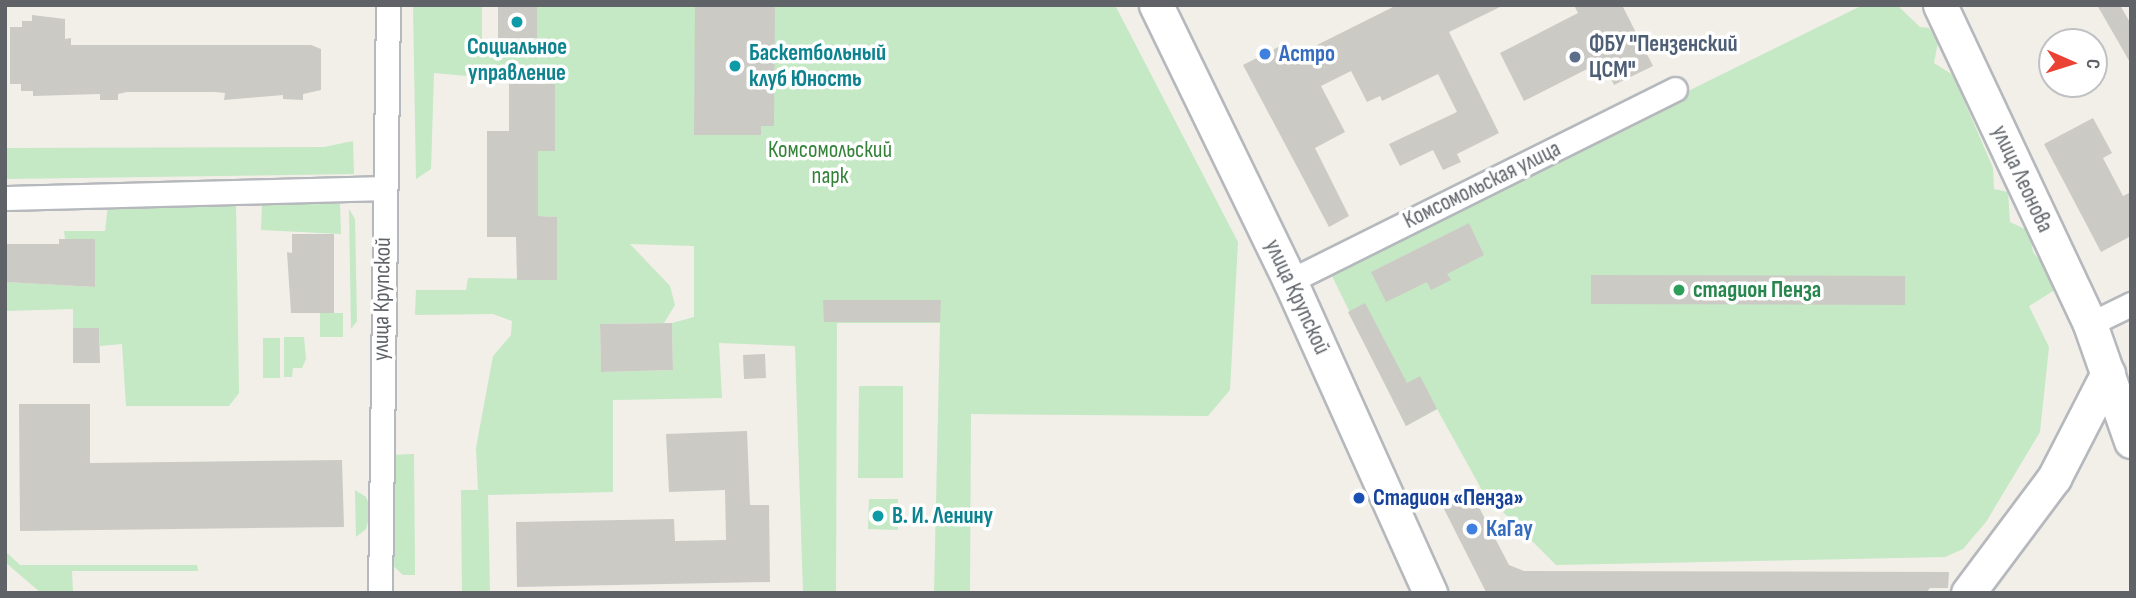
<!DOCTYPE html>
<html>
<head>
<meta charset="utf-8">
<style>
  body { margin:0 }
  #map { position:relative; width:2136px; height:598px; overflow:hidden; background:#f1efe8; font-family:"Sofia Sans Condensed",sans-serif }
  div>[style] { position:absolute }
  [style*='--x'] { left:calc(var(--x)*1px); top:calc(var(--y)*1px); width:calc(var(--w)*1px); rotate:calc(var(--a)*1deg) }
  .green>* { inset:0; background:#c5e8c5 }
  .building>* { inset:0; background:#cccac5 }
  .roads { filter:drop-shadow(2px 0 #b5b8bc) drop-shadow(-2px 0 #b5b8bc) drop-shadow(0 2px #b5b8bc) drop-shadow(0 -2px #b5b8bc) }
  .street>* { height:23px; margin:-11.5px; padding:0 11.5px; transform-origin:11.5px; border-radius:11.5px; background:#fff }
  .secondary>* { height:33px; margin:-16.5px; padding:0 16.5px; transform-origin:16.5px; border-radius:16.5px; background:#fff }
  .dots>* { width:19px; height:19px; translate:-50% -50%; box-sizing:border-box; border:4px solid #fff; border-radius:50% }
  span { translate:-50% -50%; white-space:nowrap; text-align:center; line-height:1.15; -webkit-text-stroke:7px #fff; paint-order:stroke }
  .service-label { font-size:23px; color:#4e5e75; font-weight:700 }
  .left { translate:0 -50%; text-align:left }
  .culture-label { font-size:23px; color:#0d838f; font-weight:700 }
  .shop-label { font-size:23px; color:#366cbe; font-weight:700 }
  .park-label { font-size:23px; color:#348238 }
  .street-label { font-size:23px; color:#5f6368 }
  .leisure-label { font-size:23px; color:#27864d; font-weight:700 }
  .transit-label { font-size:23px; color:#164399; font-weight:700 }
  .frame { position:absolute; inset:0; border:7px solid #5f6368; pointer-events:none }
  .north { position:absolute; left:2038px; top:28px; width:70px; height:70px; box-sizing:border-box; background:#fff; border:2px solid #bfc1c3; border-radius:50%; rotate:93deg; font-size:19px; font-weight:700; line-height:28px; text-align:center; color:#5f6368 }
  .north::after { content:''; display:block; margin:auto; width:24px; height:32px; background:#ea4335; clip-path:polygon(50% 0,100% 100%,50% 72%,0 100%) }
</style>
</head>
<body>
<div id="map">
  <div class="green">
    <div style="clip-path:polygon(evenodd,413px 5px,482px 5px,482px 44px,535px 47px,537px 5px,1115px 5px,1238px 242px,1230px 390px,1208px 416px,971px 414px,970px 593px,934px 593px,940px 323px,837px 323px,836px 593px,803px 593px,795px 346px,719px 343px,722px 398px,613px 400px,613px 492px,488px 495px,490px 593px,462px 593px,461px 490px,478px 490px,476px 448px,493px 356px,511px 335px,512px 321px,493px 314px,415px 315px,416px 290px,466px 290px,468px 278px,557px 279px,557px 217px,538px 216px,538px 151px,554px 84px,434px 73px,431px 169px,416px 179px,413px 5px,630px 244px,694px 246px,694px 317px,672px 323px,673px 370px,601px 372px,600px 324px,664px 323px,675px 305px,670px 286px,630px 244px)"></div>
    <div style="clip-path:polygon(1863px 5px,1897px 5px,1920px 27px,1929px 28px,1938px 42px,1934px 63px,1953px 75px,1993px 168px,1994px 189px,2008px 192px,2010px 222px,2029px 231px,2033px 252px,2061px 286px,2029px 306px,2049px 347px,2040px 432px,1986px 522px,1963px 549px,1945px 557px,1556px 565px,1483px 492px,1437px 409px,1406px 426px,1328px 268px)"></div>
    <div style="clip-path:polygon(353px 141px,354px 174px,5px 179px,5px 148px,324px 147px)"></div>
    <div style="clip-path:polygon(236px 204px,239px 393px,229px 406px,126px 406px,122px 344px,100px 346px,99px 328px,73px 328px,73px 309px,5px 311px,5px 282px,95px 287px,94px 239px,65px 239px,64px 231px,105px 231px,108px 205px)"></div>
    <div style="clip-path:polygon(262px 204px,340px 204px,341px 234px,261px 230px)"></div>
    <div style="clip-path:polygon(349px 209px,355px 219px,357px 321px,351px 329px)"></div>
    <div style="clip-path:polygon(320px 313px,343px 313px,343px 337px,320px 337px)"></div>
    <div style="clip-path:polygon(284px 337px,304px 337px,306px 359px,302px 368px,293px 368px,292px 377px,284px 377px)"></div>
    <div style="clip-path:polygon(263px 338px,280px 338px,280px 378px,263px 378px)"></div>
    <div style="clip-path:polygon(859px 386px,903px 386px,903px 478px,858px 478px)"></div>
    <div style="clip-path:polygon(414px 454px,415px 575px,403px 575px,390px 563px,390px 455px)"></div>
    <div style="clip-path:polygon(355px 490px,366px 497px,371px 510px,366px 529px,356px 537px)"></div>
    <div style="clip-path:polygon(869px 499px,898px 499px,898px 530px,868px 529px)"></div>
    <div style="clip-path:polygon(5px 551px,20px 565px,197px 565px,198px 571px,72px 571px,73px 593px,41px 593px,5px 562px)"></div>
  </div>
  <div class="building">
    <div style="clip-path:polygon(498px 5px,537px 5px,537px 38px,498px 38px)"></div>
    <div style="clip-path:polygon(695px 5px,775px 5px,774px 126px,761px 126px,761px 135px,694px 135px)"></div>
    <div style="clip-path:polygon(1397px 5px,1504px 5px,1449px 32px,1499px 133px,1457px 154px,1461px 162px,1443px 170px,1433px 150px,1400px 166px,1389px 144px,1457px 112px,1438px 74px,1382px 101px,1380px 96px,1367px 102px,1351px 71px,1321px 86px,1345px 132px,1315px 148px,1349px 216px,1329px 227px,1243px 65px,1286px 43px,1293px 57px)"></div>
    <div style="clip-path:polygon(1574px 5px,1622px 5px,1653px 66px,1614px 85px,1603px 61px,1524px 101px,1500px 53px,1578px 13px)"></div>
    <div style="clip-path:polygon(2097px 5px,2120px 5px,2131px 24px,2131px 64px)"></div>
    <div style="clip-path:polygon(32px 15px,65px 19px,65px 39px,71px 38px,71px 45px,311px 45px,321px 49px,321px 90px,303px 94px,303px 100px,283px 99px,283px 95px,224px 100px,225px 93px,215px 92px,127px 92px,118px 94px,118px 100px,100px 100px,100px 94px,33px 96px,33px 91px,21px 91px,21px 84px,10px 84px,10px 27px,22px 27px,22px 21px,32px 21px)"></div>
    <div style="clip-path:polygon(509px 84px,555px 84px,555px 151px,538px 151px,538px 216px,557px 217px,557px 280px,517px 280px,516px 237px,487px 237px,487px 131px,509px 131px)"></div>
    <div style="clip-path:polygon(2093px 118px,2112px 153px,2103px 158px,2123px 196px,2131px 192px,2131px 236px,2101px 252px,2044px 144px)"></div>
    <div style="clip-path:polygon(1469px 223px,1484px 255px,1447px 274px,1451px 280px,1431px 290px,1427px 282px,1386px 302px,1371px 272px)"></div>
    <div style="clip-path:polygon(292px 234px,334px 234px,334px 313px,291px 313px,287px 252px,292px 253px)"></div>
    <div style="clip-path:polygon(59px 239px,95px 239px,95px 287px,5px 282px,5px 244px,59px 244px)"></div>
    <div style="clip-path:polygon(1591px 275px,1905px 276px,1905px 305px,1591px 304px)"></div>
    <div style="clip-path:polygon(823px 300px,941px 300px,940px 322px,824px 322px)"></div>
    <div style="clip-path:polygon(1365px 303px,1407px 383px,1420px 376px,1437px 409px,1406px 426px,1348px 312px)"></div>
    <div style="clip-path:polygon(672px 323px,673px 370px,601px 372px,600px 324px)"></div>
    <div style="clip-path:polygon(73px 328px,99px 328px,100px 363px,73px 363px)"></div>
    <div style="clip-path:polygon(765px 354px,766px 378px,744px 379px,743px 355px)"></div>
    <div style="clip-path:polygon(19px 404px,90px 404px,90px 463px,342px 460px,344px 527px,20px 531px)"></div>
    <div style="clip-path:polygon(747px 431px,750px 505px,769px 505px,770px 582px,517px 587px,516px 522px,674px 519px,675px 541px,726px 540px,725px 490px,669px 492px,666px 434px)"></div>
    <div style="clip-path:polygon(1471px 492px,1509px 565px,1524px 571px,1949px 572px,1948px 588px,1930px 588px,1926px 593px,1486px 592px,1444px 509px)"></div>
  </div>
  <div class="roads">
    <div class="street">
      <div style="--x:5;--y:198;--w:380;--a:-1.5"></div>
      <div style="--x:1290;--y:281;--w:430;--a:-26.5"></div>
      <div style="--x:2090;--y:324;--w:46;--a:-26"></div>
      <div style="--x:380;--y:593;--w:588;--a:-89.22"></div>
    </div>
    <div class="secondary">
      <div style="--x:1156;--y:5;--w:307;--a:64.1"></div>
      <div style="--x:1290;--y:281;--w:342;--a:65.8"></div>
      <div style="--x:1940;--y:5;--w:353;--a:64.8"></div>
      <div style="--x:2090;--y:324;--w:124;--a:70.7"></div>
      <div style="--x:1968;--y:593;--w:144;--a:-53.2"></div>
      <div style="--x:2054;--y:478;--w:118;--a:-62.8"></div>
    </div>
  </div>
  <div class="dots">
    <div style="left:517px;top:22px;background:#0f9aa8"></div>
    <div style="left:1265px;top:54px;background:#3f7fe0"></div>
    <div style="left:1575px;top:57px;background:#5c6f8a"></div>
    <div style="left:735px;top:66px;background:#0f9aa8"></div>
    <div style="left:1679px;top:290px;background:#2e9e5b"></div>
    <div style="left:1359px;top:498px;background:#1a4fb4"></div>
    <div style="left:878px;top:516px;background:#0f9aa8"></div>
    <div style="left:1472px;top:529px;background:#3f7fe0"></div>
  </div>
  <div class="service-label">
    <span class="left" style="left:1589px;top:57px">ФБУ "Пензенский<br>ЦСМ"</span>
  </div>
  <div class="culture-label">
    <span style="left:517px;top:60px">Социальное<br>управление</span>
    <span class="left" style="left:749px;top:66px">Баскетбольный<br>клуб Юность</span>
    <span class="left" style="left:892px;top:516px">В. И. Ленину</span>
  </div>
  <div class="shop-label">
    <span class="left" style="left:1279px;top:54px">Астро</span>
    <span class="left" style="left:1486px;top:529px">КаГау</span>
  </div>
  <div class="park-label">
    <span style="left:830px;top:163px">Комсомольский<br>парк</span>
  </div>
  <div class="street-label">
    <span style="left:2022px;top:179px;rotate:65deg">улица Леонова</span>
    <span style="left:1482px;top:185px;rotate:-26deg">Комсомольская улица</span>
    <span style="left:1297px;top:297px;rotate:65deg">улица Крупской</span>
    <span style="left:382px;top:299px;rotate:-89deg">улица Крупской</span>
  </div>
  <div class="leisure-label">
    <span class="left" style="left:1693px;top:290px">стадион Пенза</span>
  </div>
  <div class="transit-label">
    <span class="left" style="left:1373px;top:498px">Стадион «Пенза»</span>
  </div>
  <div class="frame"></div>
  <div class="north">С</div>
</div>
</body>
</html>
